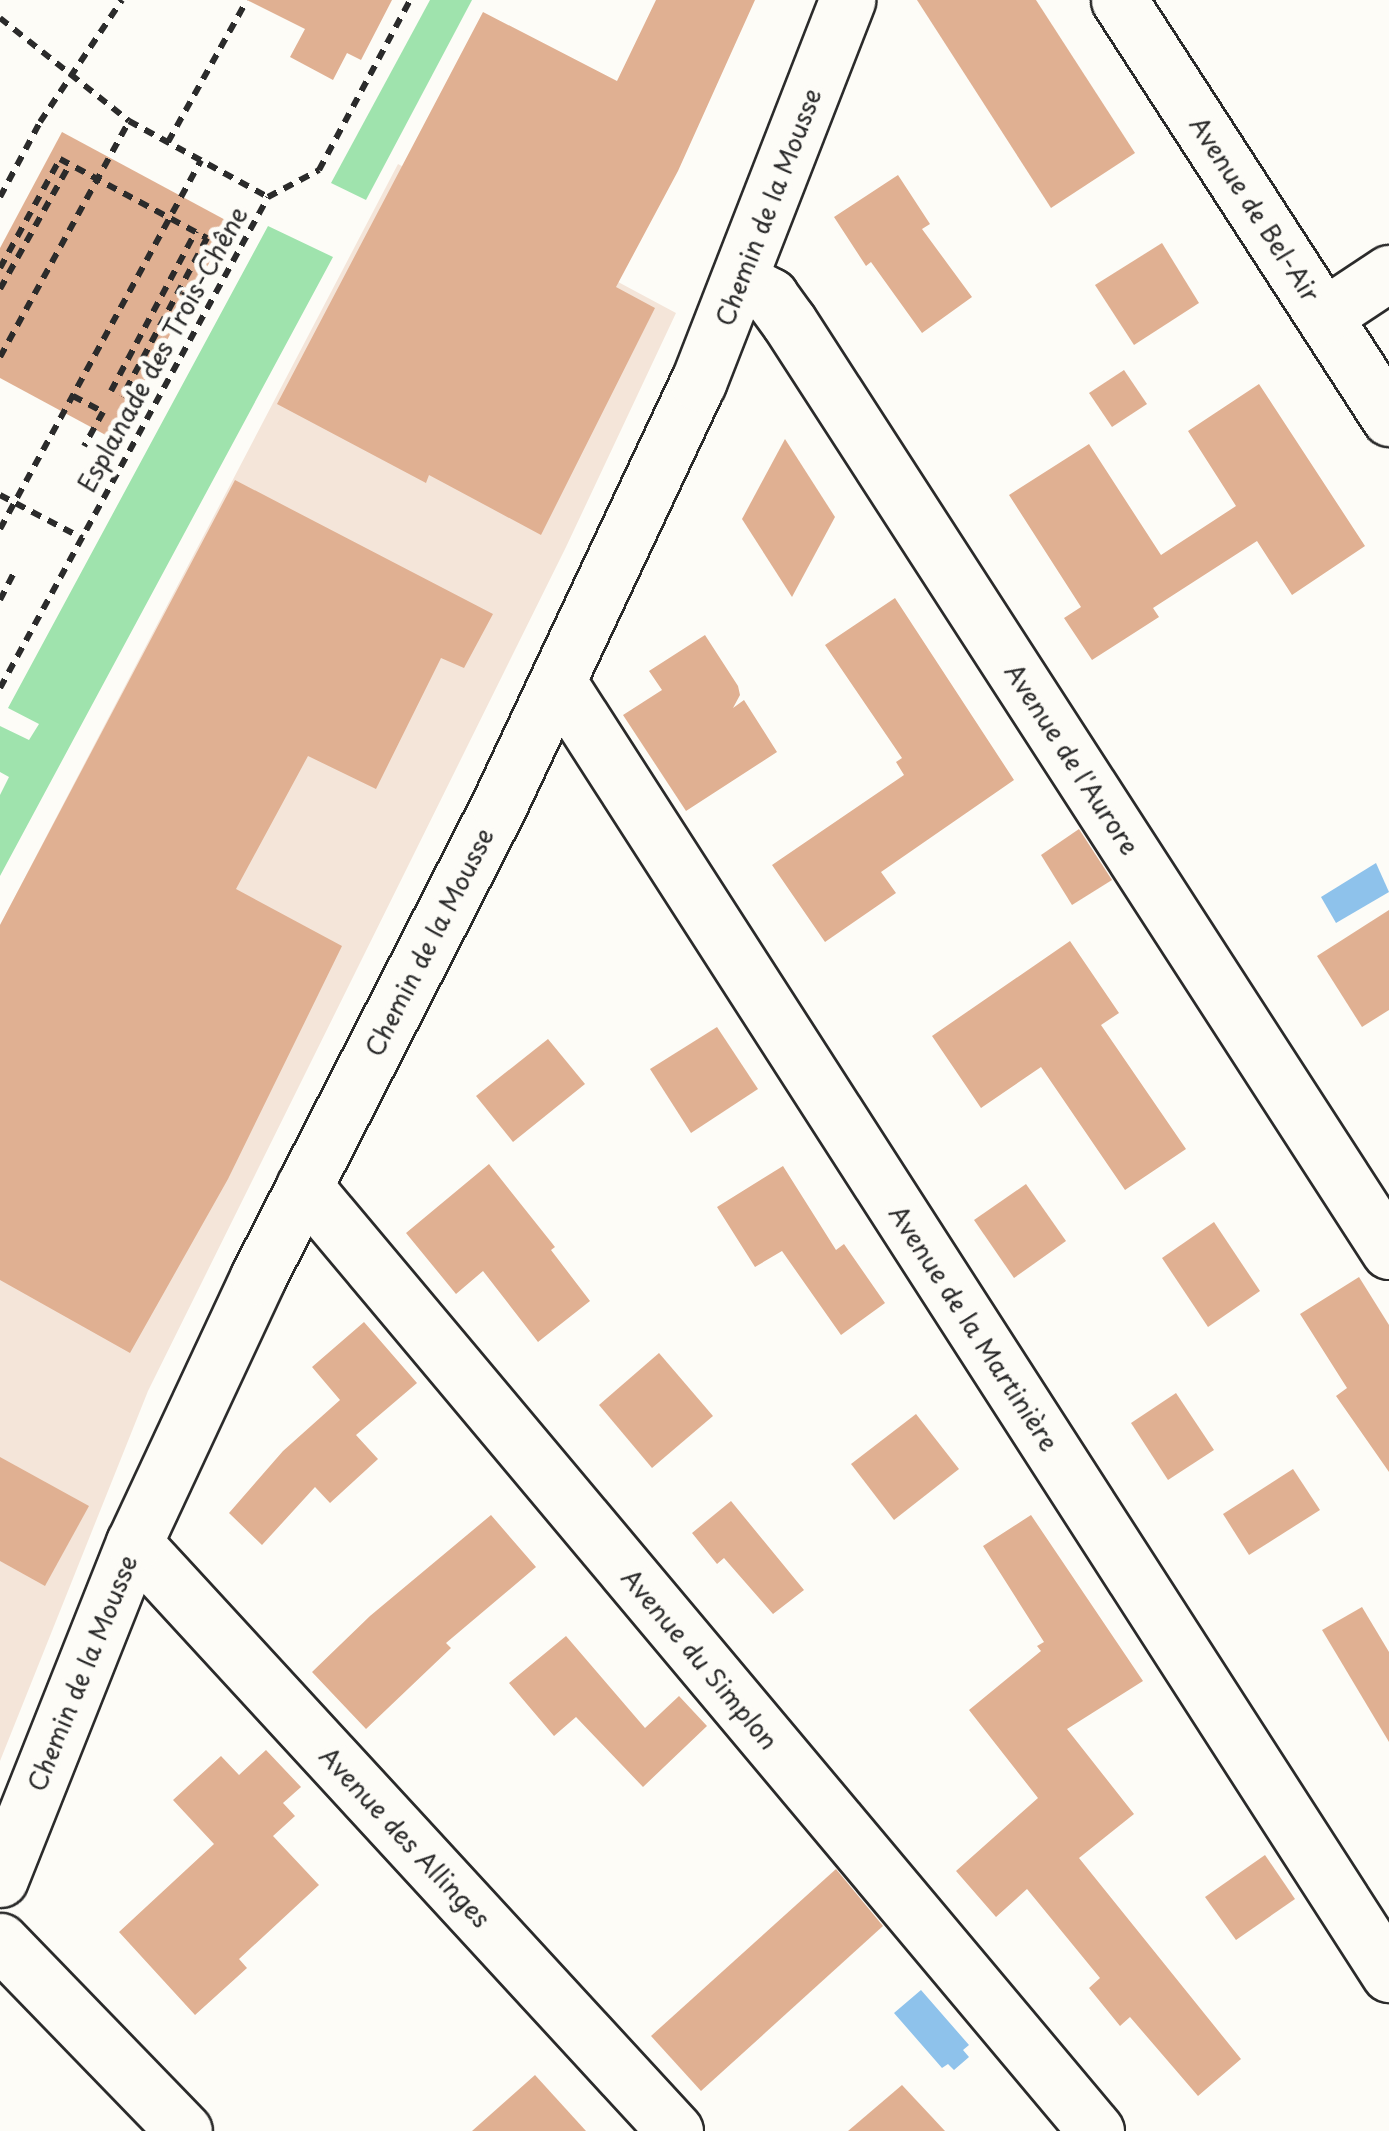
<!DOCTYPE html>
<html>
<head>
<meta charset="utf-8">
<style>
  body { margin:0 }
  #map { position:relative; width:1389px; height:2131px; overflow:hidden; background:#fdfcf7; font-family:"Playpen Sans",sans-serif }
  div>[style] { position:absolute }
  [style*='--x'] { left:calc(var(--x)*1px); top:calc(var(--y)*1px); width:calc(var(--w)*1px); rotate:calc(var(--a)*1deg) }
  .built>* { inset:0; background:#f4e5d9 }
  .green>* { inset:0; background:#9fe3ad }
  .water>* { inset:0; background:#8ec2eb }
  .building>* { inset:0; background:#e0b092 }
  .path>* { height:6px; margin-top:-3px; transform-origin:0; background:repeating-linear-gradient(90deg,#2b2b2b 0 10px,transparent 0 18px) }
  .roads { filter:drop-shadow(2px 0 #2b2b2b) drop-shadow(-2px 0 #2b2b2b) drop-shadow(0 2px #2b2b2b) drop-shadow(0 -2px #2b2b2b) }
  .minor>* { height:55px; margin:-27.5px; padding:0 27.5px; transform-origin:27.5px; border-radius:27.5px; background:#fdfcf7 }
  span { translate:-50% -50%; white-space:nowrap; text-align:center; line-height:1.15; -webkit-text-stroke:10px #fdfcf7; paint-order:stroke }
  .street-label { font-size:25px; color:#2b2b2b }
</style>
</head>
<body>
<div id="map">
  <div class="built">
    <div style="clip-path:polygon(398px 164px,676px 313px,566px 547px,148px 1391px,0 1761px,0 925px)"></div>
  </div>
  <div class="green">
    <div style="clip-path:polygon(430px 0,472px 0,366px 200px,331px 183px)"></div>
    <div style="clip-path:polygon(268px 226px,333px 257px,0 876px,0 795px,9px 777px,0 772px,0 726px,29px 740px,39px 724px,8px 708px)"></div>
  </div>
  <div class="water">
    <div style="clip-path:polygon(1376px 863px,1389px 892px,1336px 923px,1321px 897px)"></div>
    <div style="clip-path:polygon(921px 1990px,969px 2045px,963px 2050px,969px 2057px,954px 2070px,948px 2064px,942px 2068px,894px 2013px)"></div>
  </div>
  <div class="building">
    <div style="clip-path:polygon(247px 0,392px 0,361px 60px,347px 53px,333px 80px,290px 57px,305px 29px)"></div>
    <div style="clip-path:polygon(656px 0,755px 0,678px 171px,616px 287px,655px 308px,541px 535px,429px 475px,426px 483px,277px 404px,483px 12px,617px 81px)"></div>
    <div style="clip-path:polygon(917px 0,1036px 0,1135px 153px,1051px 208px)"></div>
    <div style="clip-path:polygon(62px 132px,231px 223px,113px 439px,0 378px,0 248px)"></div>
    <div style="clip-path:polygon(898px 175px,930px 224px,922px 229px,972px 297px,922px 333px,871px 262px,866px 266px,834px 217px)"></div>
    <div style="clip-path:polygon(1162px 243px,1199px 303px,1134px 345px,1095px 285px)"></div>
    <div style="clip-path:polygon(1124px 370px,1147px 404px,1112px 427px,1089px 393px)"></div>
    <div style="clip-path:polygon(1259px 384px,1365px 546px,1292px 595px,1257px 541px,1153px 608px,1159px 617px,1092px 660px,1064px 618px,1081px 607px,1009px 495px,1089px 444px,1161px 555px,1236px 506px,1188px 431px)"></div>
    <div style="clip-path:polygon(785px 439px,835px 517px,792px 597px,742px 519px)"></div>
    <div style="clip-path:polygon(235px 480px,493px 614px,464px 668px,441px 658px,376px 789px,308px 756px,236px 889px,342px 946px,228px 1179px,130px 1353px,0 1280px,0 925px)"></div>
    <div style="clip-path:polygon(895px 598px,1014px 780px,881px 872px,896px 893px,825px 942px,772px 865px,904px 775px,896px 762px,902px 758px,825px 645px)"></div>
    <div style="clip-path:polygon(705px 635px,738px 686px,740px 695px,733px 708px,744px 700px,777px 752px,686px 811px,623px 715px,662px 690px,649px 671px)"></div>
    <div style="clip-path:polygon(1079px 829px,1112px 880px,1072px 905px,1041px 855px)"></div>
    <div style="clip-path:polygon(1389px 910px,1389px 1010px,1362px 1027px,1317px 956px)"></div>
    <div style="clip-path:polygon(1070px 941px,1119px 1013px,1101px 1025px,1186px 1149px,1125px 1190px,1041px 1067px,981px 1108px,932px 1036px)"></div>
    <div style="clip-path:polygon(717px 1027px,758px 1089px,691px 1133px,650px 1069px)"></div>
    <div style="clip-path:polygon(548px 1039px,585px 1084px,513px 1142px,476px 1096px)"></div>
    <div style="clip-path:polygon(489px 1164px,555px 1247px,551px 1250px,590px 1301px,538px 1342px,483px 1271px,456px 1294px,406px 1233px)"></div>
    <div style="clip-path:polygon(783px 1166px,836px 1250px,844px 1244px,885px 1303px,841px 1335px,782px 1251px,755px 1267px,717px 1207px)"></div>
    <div style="clip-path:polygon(1026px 1184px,1066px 1241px,1014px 1278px,974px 1220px)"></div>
    <div style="clip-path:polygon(1214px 1222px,1260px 1291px,1208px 1327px,1162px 1258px)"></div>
    <div style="clip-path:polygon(1359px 1277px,1389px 1325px,1389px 1472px,1336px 1396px,1347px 1388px,1300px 1314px)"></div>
    <div style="clip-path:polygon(364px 1322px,417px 1383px,356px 1435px,378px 1459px,330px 1503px,315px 1487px,262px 1545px,229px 1513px,283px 1451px,340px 1400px,312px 1367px)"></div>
    <div style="clip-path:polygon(659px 1353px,713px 1416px,652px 1468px,599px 1405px)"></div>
    <div style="clip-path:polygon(1176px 1393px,1214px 1450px,1168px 1480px,1131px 1423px)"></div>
    <div style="clip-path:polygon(916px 1414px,959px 1469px,894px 1520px,851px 1464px)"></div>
    <div style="clip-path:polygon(0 1457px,89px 1506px,45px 1586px,0 1561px)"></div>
    <div style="clip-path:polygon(1293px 1469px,1320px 1510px,1249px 1555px,1223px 1514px)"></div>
    <div style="clip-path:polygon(731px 1501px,804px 1590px,773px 1614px,724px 1558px,717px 1564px,692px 1533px)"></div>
    <div style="clip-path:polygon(491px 1515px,536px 1567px,446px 1643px,451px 1648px,366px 1729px,312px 1672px,370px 1616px)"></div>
    <div style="clip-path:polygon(1031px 1515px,1143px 1681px,1067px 1729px,1134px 1814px,1079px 1858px,1241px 2059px,1198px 2096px,1130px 2017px,1120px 2026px,1089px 1988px,1100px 1978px,1027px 1889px,996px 1917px,956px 1871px,1038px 1798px,969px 1710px,1041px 1651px,1037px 1646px,1044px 1642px,983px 1546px)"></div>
    <div style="clip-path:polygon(1362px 1607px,1389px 1652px,1389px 1742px,1322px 1630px)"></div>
    <div style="clip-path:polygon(566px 1636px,645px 1728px,679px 1696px,707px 1726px,643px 1787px,576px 1717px,554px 1736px,509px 1683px)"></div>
    <div style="clip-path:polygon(266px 1750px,301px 1787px,283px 1803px,295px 1816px,273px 1836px,319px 1885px,239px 1959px,247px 1968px,195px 2015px,119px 1932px,214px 1844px,173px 1800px,221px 1756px,239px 1775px)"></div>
    <div style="clip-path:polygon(1265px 1855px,1295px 1899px,1236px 1940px,1205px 1897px)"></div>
    <div style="clip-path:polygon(836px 1869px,883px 1926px,701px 2091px,651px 2036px)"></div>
    <div style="clip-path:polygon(535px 2075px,586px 2131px,472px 2131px)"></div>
    <div style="clip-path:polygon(902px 2085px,945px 2131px,848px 2131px)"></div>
  </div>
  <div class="path">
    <div style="--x:0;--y:18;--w:165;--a:38.6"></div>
    <div style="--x:129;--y:121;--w:158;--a:28.7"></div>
    <div style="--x:168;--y:142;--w:162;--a:-60.9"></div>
    <div style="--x:0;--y:197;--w:85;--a:-61.9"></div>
    <div style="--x:40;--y:122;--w:147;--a:-56.1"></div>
    <div style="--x:0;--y:268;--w:124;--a:-61.2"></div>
    <div style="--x:60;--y:159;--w:167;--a:28.3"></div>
    <div style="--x:207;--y:238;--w:180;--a:118.1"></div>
    <div style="--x:0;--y:289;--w:143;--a:-60.8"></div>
    <div style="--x:0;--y:357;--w:269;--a:-61.3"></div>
    <div style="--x:111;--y:391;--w:181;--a:-62"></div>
    <div style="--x:73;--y:396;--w:34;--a:28"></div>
    <div style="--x:103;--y:412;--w:39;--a:119"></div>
    <div style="--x:0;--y:495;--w:93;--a:27.7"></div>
    <div style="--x:0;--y:529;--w:420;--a:-61.4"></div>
    <div style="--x:0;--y:600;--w:33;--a:-63"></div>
    <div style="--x:0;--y:688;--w:559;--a:-61.37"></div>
    <div style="--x:268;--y:197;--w:58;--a:-27.9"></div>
    <div style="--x:319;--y:170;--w:193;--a:-61.8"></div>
  </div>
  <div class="roads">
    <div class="minor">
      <div style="--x:1119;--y:0;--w:498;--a:57.1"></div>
      <div style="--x:741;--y:281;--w:33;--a:27"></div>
      <div style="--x:770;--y:296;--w:32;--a:54"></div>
      <div style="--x:789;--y:322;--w:1106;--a:57.14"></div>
      <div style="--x:1324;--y:316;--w:78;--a:-33.5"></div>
      <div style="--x:559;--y:683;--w:1535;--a:57.26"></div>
      <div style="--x:304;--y:1186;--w:1233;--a:50.03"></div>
      <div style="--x:134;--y:1543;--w:799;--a:47.38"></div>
      <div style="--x:0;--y:1879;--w:362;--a:-68.3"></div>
      <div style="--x:134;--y:1543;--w:293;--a:-65"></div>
      <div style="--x:258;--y:1277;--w:530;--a:-62.95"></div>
      <div style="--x:499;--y:805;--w:467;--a:-64.8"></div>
      <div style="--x:698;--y:383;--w:411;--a:-68.7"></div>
      <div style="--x:0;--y:1941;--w:264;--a:45.9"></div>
    </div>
  </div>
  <div class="street-label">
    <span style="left:768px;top:207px;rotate:-69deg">Chemin de la Mousse</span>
    <span style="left:1255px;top:209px;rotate:57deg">Avenue de Bel-Air</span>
    <span style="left:162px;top:349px;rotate:-61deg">Esplanade des Trois-Chêne</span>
    <span style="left:1072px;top:759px;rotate:57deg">Avenue de l'Aurore</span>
    <span style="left:429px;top:942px;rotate:-63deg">Chemin de la Mousse</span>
    <span style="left:974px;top:1328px;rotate:57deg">Avenue de la Martinière</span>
    <span style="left:700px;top:1659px;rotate:50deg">Avenue du Simplon</span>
    <span style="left:82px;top:1673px;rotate:-68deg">Chemin de la Mousse</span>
    <span style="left:405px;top:1837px;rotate:47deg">Avenue des Allinges</span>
  </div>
</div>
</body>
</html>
